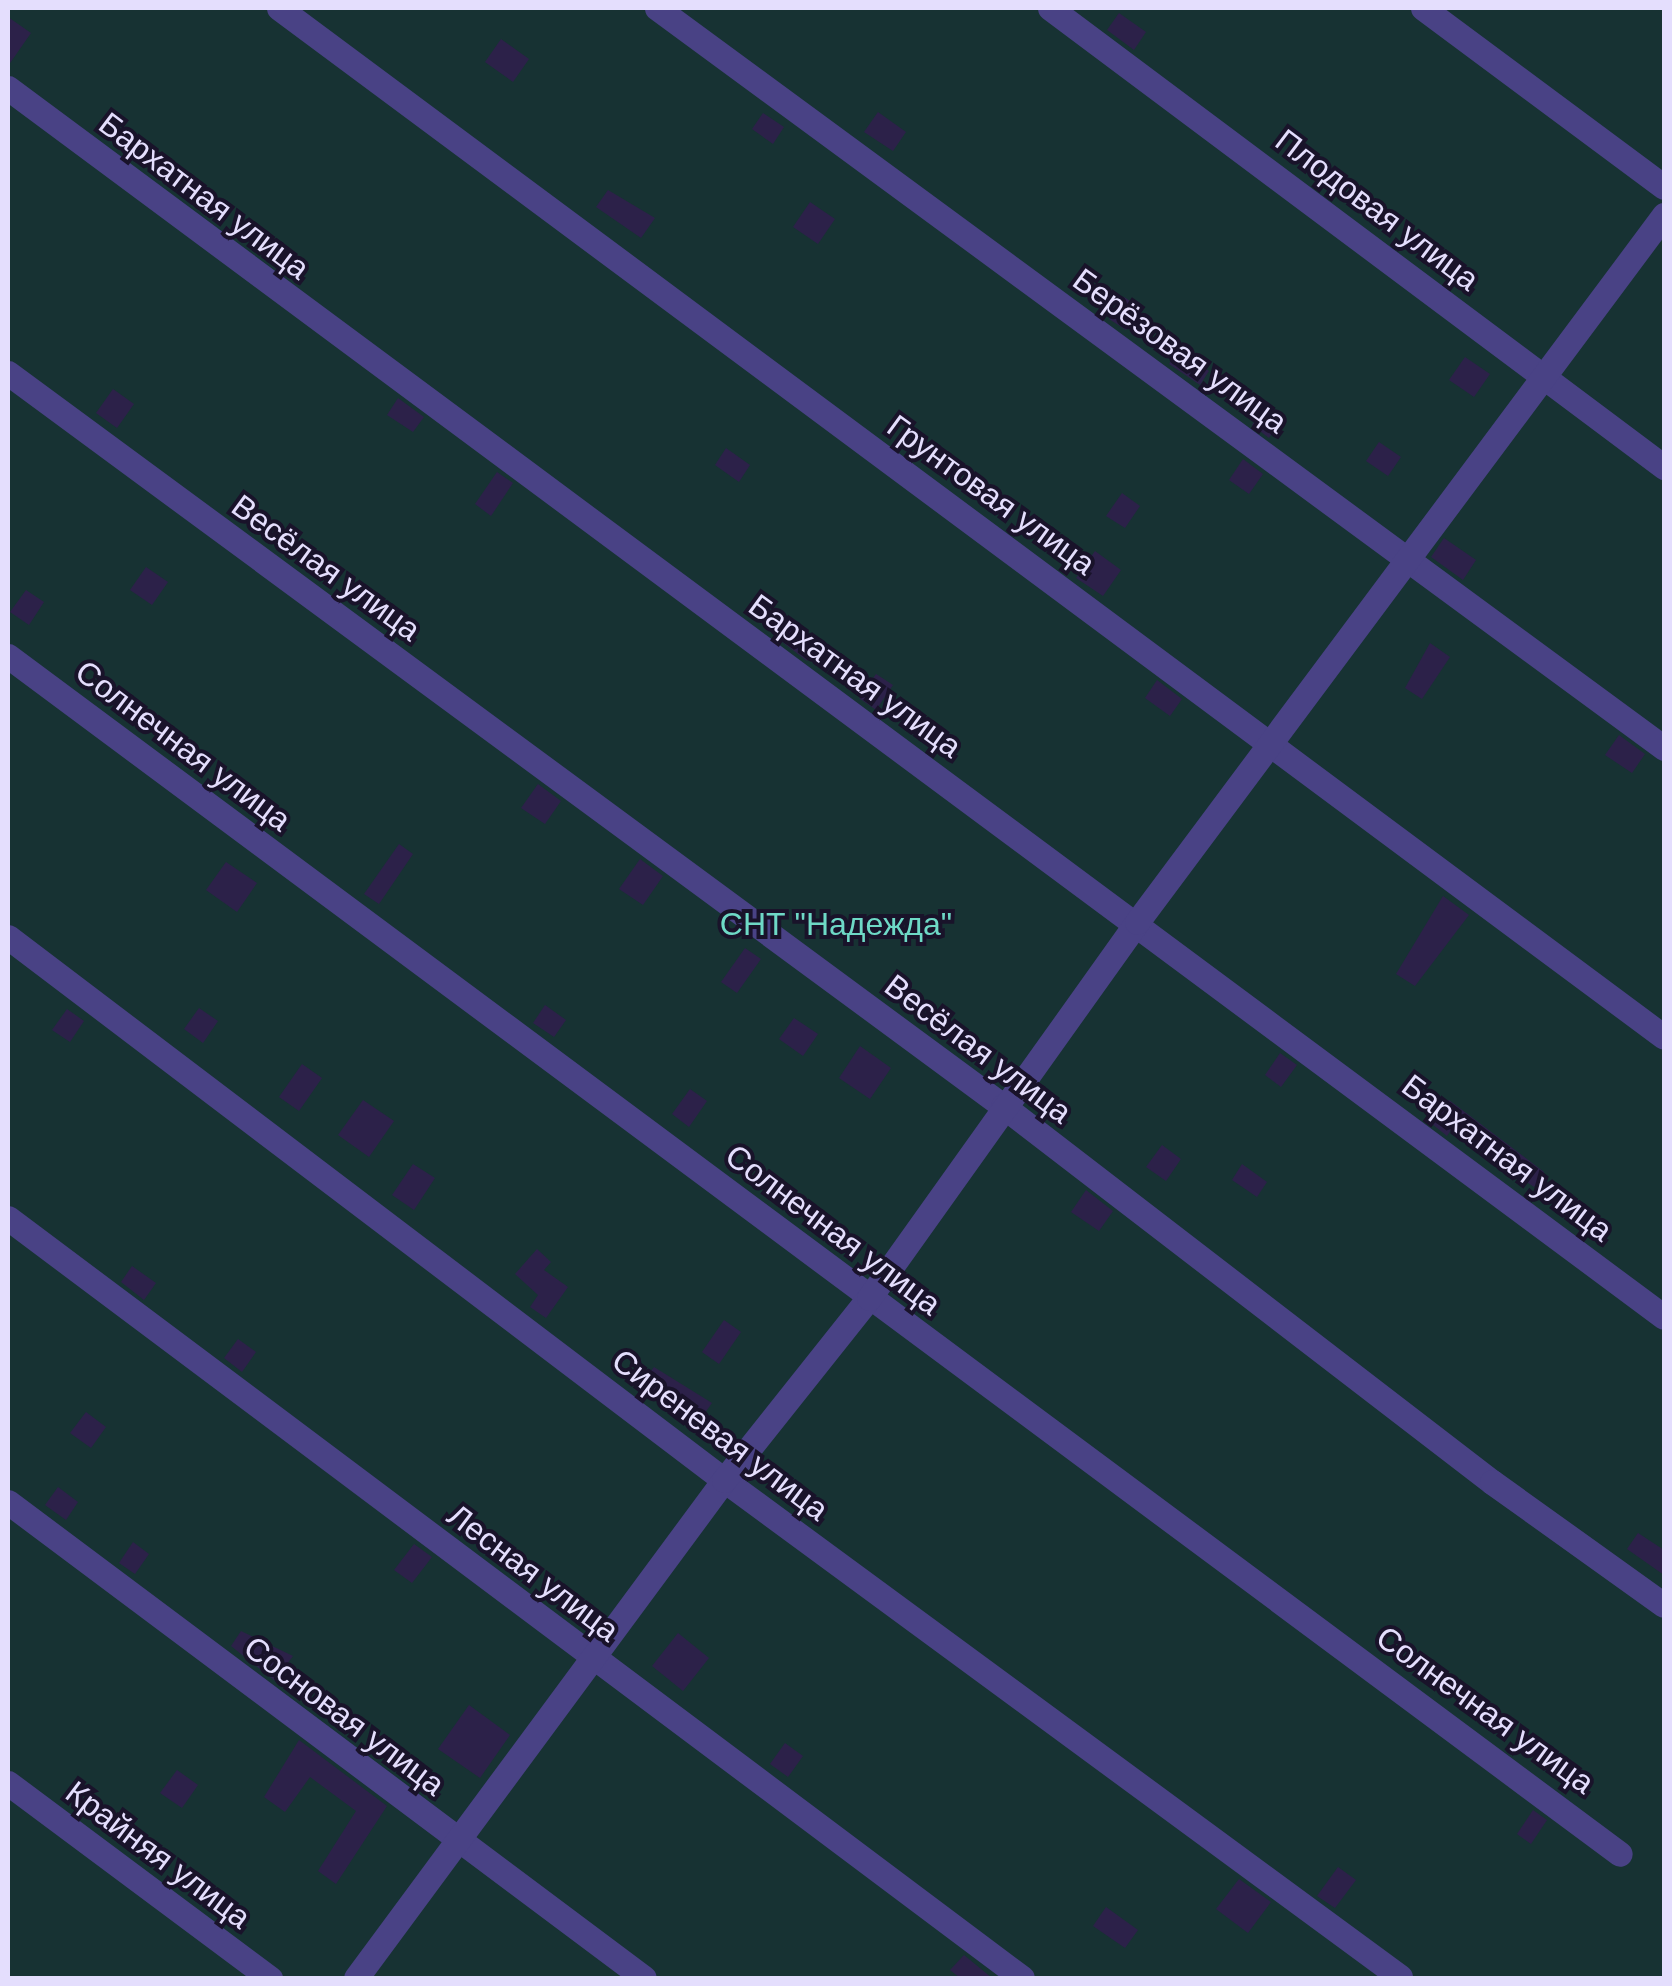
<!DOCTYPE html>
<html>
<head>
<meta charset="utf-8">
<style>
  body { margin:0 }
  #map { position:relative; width:1672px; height:1986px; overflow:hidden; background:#19132a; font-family:Helvetica,sans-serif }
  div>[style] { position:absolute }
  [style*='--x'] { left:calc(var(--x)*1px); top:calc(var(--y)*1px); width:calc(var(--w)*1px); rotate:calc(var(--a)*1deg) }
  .green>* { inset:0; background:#173233 }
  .building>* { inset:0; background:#2c2149 }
  .minor>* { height:25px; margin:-12.5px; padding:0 12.5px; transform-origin:12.5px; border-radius:12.5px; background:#494285 }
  span { translate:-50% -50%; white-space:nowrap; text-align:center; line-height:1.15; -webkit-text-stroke:8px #19132a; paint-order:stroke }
  .street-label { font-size:32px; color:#e4defd }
  .park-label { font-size:32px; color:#6ed9c6 }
  .frame { position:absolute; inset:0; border:10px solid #e4defd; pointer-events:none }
</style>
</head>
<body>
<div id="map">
  <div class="green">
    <div style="clip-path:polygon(8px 8px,1664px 8px,1664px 1978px,8px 1978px)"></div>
  </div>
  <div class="building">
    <div style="clip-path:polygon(1119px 13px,1146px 32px,1134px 50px,1107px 30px)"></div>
    <div style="clip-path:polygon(8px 17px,31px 33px,8px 66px)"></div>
    <div style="clip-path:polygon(501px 39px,529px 59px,513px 82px,485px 62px)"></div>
    <div style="clip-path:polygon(878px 112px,906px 132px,893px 151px,864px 132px)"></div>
    <div style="clip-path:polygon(763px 113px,784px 127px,773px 144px,752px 129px)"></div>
    <div style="clip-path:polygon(608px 190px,655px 218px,641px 238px,596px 207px)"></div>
    <div style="clip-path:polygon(810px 202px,835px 219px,818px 244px,793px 227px)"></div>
    <div style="clip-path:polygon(1124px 297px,1141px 308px,1126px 330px,1109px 319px)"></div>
    <div style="clip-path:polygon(1179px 350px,1209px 371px,1200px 385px,1169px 364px)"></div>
    <div style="clip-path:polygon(1465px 357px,1490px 374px,1474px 397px,1449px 380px)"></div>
    <div style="clip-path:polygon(113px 389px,134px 404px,117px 428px,96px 413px)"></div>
    <div style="clip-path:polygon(398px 398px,424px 417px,413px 432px,387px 415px)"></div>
    <div style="clip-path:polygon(1266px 405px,1283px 417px,1269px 438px,1252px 425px)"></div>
    <div style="clip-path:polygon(1379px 442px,1401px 457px,1388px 476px,1366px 461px)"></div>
    <div style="clip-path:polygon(726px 448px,750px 465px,739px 482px,715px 465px)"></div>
    <div style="clip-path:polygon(1243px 459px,1263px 474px,1249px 494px,1229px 480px)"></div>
    <div style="clip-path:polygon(497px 472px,513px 483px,491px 516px,475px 504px)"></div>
    <div style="clip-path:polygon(1122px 493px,1140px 506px,1125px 528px,1106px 516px)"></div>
    <div style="clip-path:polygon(1444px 538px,1476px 560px,1463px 580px,1431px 557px)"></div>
    <div style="clip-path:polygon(1095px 551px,1121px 570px,1103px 596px,1076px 578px)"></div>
    <div style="clip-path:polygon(146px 567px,168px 582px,152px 605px,130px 590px)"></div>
    <div style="clip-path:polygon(26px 590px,44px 602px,29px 625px,10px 612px)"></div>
    <div style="clip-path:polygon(792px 625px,819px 644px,807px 661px,781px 641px)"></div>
    <div style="clip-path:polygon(1430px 643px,1450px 657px,1422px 699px,1405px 688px)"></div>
    <div style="clip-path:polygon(876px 674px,893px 685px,876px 710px,859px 698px)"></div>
    <div style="clip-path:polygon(1157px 680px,1182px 699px,1170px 716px,1145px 698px)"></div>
    <div style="clip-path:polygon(1619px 735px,1645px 754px,1632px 773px,1605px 755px)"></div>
    <div style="clip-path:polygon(538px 784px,561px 801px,545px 824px,521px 808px)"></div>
    <div style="clip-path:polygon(399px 844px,413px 854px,379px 904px,364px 894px)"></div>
    <div style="clip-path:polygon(640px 859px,663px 876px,643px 905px,619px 889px)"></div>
    <div style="clip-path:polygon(226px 862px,257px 883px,237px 912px,206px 890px)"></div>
    <div style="clip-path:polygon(1443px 896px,1469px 915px,1415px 986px,1396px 974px)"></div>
    <div style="clip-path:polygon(745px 948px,761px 959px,737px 993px,721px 982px)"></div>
    <div style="clip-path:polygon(545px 1005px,566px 1020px,554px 1037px,533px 1023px)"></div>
    <div style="clip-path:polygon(199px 1008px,218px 1021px,203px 1043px,184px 1029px)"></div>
    <div style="clip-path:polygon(67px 1009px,84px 1021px,70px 1042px,52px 1030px)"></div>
    <div style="clip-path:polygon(794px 1018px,818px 1034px,803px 1056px,779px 1039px)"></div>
    <div style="clip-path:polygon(860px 1046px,891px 1068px,870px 1099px,839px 1078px)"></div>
    <div style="clip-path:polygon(1280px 1053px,1297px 1065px,1281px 1087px,1265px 1075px)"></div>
    <div style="clip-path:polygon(302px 1064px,322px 1078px,299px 1111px,279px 1097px)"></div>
    <div style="clip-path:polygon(690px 1089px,707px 1101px,689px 1127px,672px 1114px)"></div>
    <div style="clip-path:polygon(363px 1100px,394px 1121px,369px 1157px,338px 1135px)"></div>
    <div style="clip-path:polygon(1449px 1100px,1544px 1172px,1534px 1187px,1451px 1130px,1447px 1136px,1432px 1124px)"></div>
    <div style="clip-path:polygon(1162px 1145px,1181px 1159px,1166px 1181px,1146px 1167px)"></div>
    <div style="clip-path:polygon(413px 1164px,435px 1178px,414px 1210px,392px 1195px)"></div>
    <div style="clip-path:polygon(1242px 1164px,1267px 1182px,1257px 1197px,1232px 1180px)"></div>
    <div style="clip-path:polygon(1086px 1190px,1113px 1211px,1099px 1231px,1071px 1212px)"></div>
    <div style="clip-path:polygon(537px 1249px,551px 1262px,544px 1270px,568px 1287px,546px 1318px,530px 1307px,538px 1295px,515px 1274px)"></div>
    <div style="clip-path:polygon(132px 1266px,156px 1283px,144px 1300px,121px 1282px)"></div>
    <div style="clip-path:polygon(724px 1320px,741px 1332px,719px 1364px,702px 1352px)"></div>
    <div style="clip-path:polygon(238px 1339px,256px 1352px,242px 1372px,224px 1358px)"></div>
    <div style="clip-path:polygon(654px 1367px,712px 1403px,694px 1428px,642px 1384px)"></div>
    <div style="clip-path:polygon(86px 1412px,106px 1427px,91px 1448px,70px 1433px)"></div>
    <div style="clip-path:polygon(58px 1487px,78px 1502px,66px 1520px,45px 1505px)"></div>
    <div style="clip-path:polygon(1638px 1533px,1664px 1550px,1664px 1575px,1627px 1549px)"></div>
    <div style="clip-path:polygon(133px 1542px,149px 1554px,135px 1574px,119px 1563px)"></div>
    <div style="clip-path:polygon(414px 1544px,432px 1557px,412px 1583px,394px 1570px)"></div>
    <div style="clip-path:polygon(241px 1631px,293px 1656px,275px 1681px,231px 1646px)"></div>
    <div style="clip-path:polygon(678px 1633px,709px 1658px,683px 1691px,652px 1666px)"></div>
    <div style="clip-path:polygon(469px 1705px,510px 1735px,480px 1778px,438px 1749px)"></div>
    <div style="clip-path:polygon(299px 1740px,387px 1806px,336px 1884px,318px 1871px,356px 1811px,310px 1777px,285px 1812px,264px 1797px)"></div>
    <div style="clip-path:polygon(785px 1743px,803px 1756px,788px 1777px,770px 1764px)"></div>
    <div style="clip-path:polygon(177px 1770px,198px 1785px,182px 1808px,160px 1793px)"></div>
    <div style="clip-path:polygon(1533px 1810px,1547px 1820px,1531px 1844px,1517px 1834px)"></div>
    <div style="clip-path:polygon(1338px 1867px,1356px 1880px,1335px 1908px,1317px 1896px)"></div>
    <div style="clip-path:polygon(1239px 1879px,1271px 1902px,1248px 1933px,1216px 1909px)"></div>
    <div style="clip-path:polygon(1106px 1907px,1138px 1930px,1125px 1948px,1093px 1926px)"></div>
    <div style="clip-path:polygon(964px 1955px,992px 1978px,960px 1978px,950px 1970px)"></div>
  </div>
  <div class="minor">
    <div style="--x:279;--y:8;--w:1725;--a:36.61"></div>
    <div style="--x:657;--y:8;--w:1250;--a:36.31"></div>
    <div style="--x:1050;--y:8;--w:767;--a:36.78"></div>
    <div style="--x:1423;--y:8;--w:300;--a:36.6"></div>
    <div style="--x:8;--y:88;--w:2062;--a:36.58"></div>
    <div style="--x:8;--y:373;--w:1236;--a:36.38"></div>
    <div style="--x:1003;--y:1106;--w:617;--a:37.56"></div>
    <div style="--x:1492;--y:1482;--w:211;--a:35.6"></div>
    <div style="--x:8;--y:656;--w:2008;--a:36.62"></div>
    <div style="--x:8;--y:937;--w:899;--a:37.18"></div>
    <div style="--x:724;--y:1480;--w:839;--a:36.32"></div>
    <div style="--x:8;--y:1218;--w:1267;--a:36.85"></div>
    <div style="--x:8;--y:1502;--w:794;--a:36.81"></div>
    <div style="--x:8;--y:1783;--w:327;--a:36.7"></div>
    <div style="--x:356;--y:1978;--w:619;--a:-53.54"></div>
    <div style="--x:724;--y:1480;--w:233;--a:-51.5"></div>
    <div style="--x:869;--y:1298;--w:462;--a:-54.5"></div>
    <div style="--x:1137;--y:922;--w:882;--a:-53.3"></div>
  </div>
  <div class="street-label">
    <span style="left:204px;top:196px;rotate:37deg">Бархатная улица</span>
    <span style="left:1377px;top:210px;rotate:37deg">Плодовая улица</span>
    <span style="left:1180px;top:351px;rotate:36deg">Берёзовая улица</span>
    <span style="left:991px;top:495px;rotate:36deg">Грунтовая улица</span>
    <span style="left:326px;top:568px;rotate:36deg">Весёлая улица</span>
    <span style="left:855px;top:676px;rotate:36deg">Бархатная улица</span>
    <span style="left:183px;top:746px;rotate:37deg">Солнечная улица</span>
    <span style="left:978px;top:1049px;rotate:37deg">Весёлая улица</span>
    <span style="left:1507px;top:1158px;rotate:37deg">Бархатная улица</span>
    <span style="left:833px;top:1230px;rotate:37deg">Солнечная улица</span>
    <span style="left:720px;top:1435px;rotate:37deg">Сиреневая улица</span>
    <span style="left:533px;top:1573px;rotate:37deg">Лесная улица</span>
    <span style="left:1485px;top:1710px;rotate:36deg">Солнечная улица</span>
    <span style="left:344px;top:1716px;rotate:37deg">Сосновая улица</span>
    <span style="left:158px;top:1855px;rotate:37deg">Крайняя улица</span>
  </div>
  <div class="park-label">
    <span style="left:836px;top:924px">СНТ "Надежда"</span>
  </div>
  <div class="frame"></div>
</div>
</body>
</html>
